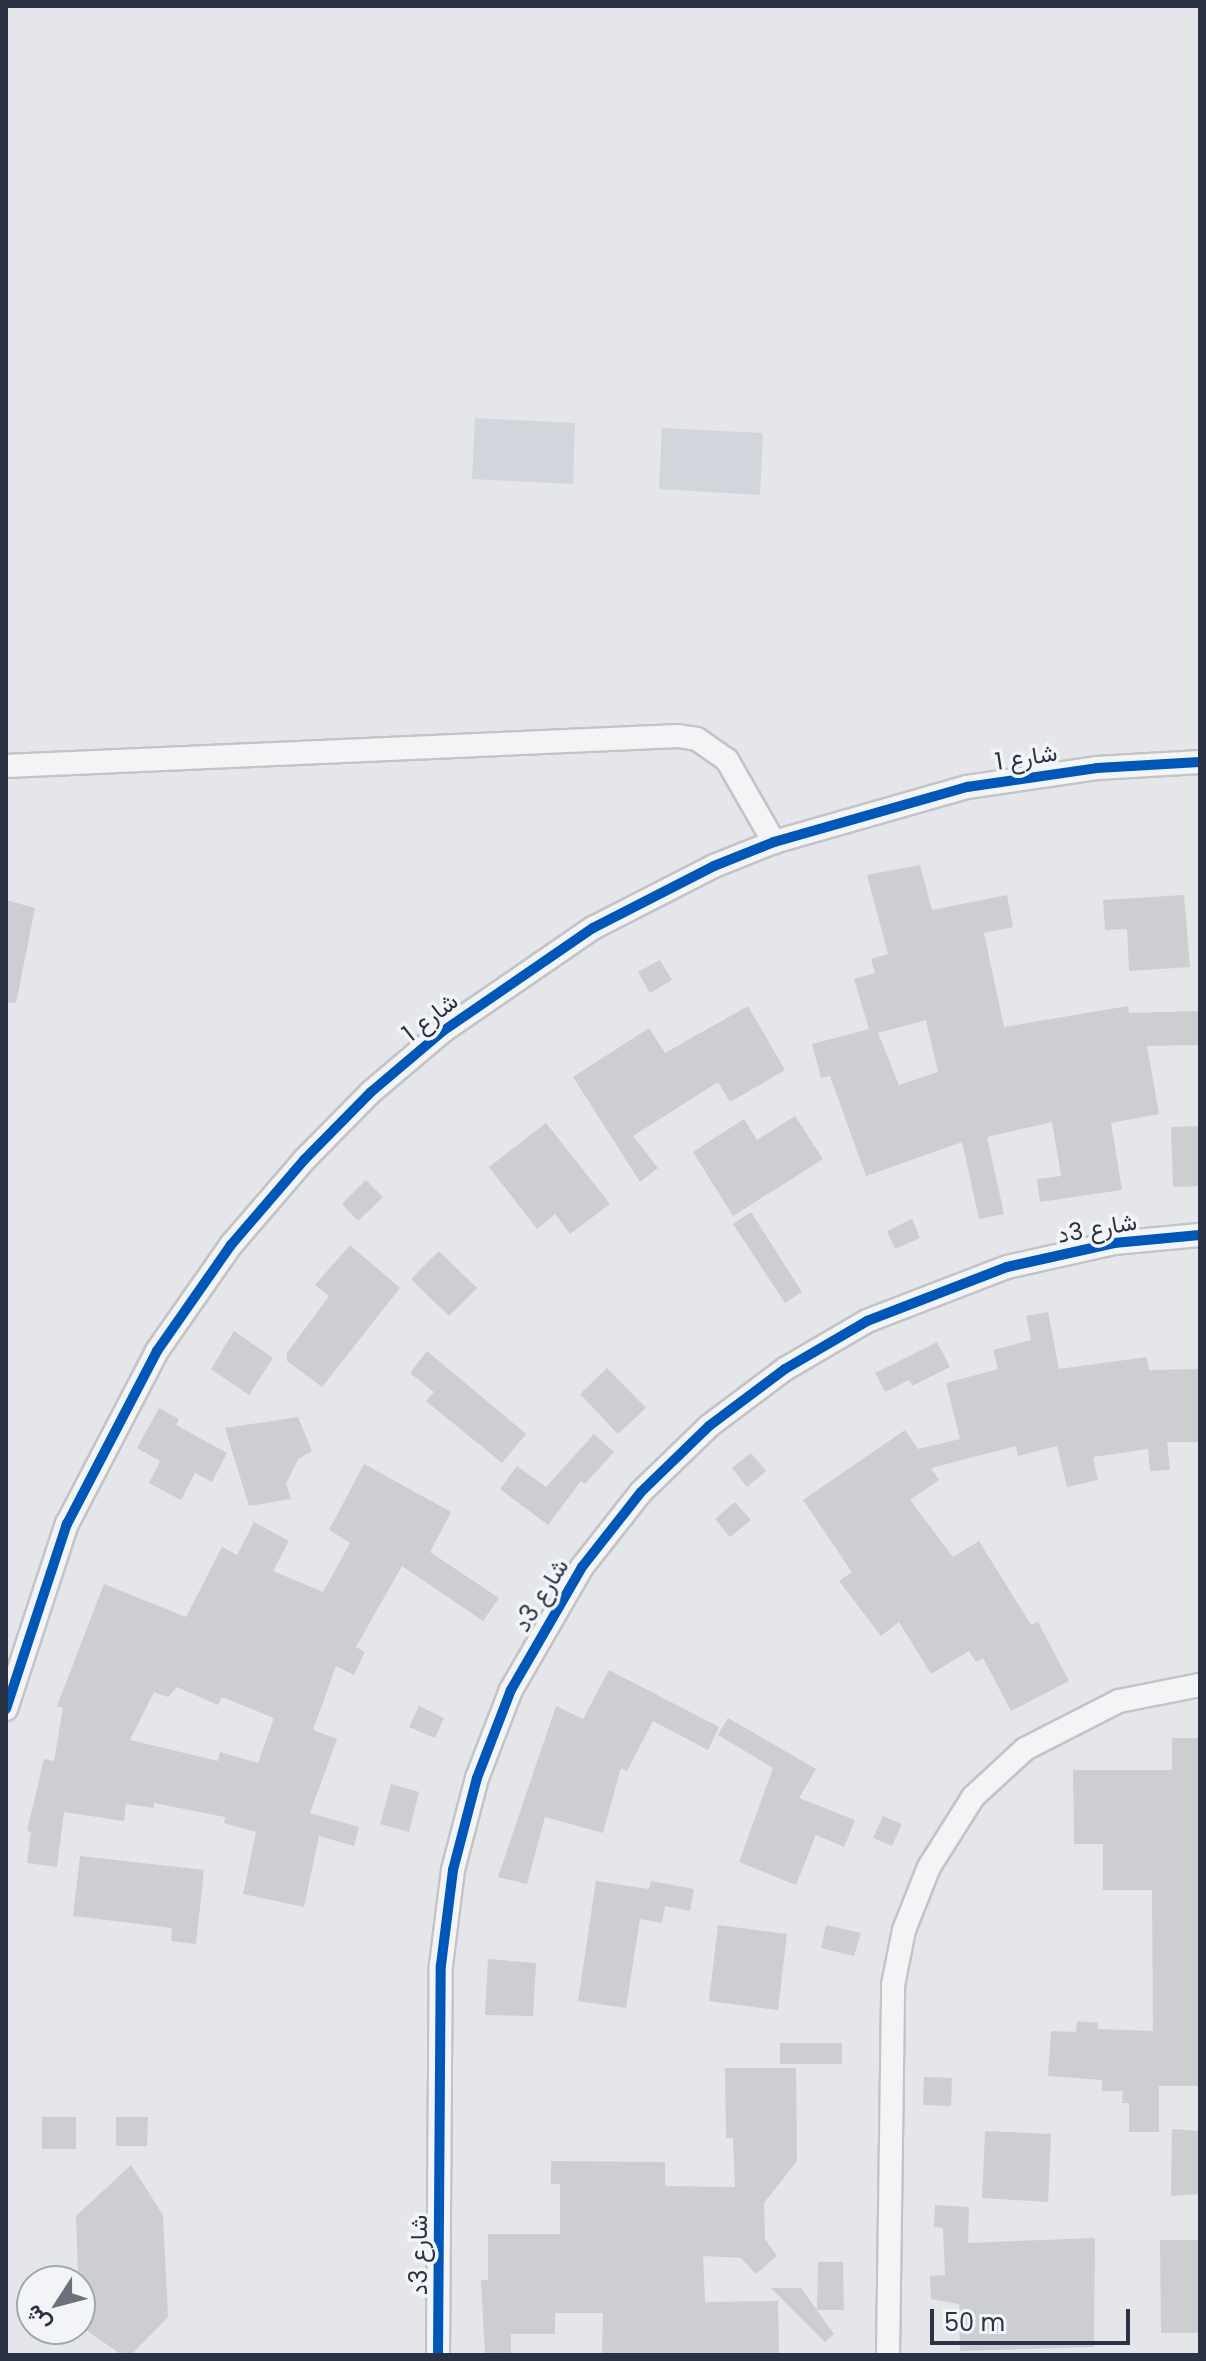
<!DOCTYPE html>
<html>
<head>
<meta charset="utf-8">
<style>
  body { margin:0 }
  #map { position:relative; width:1206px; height:2361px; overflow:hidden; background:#e4e6e9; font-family:Poppins,Vazirmatn,sans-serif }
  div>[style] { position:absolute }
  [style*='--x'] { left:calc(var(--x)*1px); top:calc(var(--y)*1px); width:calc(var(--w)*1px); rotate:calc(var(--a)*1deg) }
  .built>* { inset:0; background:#d2d5dc }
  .building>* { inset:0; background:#ccced1 }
  .roads { filter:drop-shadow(2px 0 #c2c4c7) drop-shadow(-2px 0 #c2c4c7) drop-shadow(0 2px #c2c4c7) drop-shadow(0 -2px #c2c4c7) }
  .minor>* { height:22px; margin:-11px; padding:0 11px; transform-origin:11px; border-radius:11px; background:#f3f4f6 }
  .cycleway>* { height:10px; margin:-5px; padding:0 5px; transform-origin:5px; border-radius:5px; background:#0057b8 }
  span { translate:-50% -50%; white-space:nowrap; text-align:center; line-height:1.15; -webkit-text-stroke:7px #f2f4f8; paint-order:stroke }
  .street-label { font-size:24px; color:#2a3243 }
  .frame { position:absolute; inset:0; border:8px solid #2a3243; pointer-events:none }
  .north { position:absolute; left:16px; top:2265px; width:80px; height:80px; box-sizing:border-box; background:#f2f4f8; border:2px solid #a2a6b0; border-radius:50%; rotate:234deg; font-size:22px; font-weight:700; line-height:32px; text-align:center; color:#2a3243 }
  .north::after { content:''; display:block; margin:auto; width:28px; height:36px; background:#6b717d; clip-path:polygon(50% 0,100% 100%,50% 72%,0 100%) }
  .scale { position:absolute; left:930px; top:2309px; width:200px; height:36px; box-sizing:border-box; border:4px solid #2a3243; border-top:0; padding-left:10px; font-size:24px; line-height:28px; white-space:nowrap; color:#2a3243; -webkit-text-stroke:6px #f2f4f8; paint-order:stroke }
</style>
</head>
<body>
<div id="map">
  <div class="built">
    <div style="clip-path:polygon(475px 418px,575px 423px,573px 484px,472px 479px)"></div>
    <div style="clip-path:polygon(662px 428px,763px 433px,760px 495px,659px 489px)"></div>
  </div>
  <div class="building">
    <div style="clip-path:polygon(evenodd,920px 865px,932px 910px,1007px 895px,1013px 927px,984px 933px,1004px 1027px,1128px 1006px,1129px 1013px,1200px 1011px,1200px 1045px,1147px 1046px,1159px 1114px,1111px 1123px,1122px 1190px,1040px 1202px,1037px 1179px,1061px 1176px,1052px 1122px,987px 1137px,1004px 1214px,979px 1219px,962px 1142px,866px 1176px,830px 1076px,821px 1078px,812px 1044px,869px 1029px,854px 979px,875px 973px,871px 959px,888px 954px,867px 875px,920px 865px,926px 1020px,938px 1072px,899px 1085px,878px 1033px,926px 1020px)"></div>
    <div style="clip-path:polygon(1184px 895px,1190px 967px,1129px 971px,1127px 929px,1105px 930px,1103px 900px)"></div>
    <div style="clip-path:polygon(6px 900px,35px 908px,16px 1003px,6px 1002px)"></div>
    <div style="clip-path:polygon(660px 960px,672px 980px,650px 993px,638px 972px)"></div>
    <div style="clip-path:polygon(748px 1006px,785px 1070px,730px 1102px,718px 1082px,633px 1136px,658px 1168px,640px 1182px,573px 1077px,649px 1028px,665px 1053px)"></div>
    <div style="clip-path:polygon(795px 1116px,823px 1159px,733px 1216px,693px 1152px,744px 1119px,757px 1140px)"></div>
    <div style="clip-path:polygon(546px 1123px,610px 1204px,570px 1234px,555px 1214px,537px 1229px,489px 1167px)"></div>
    <div style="clip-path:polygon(1200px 1126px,1200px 1186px,1173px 1187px,1171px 1127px)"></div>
    <div style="clip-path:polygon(366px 1180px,383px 1197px,358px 1221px,342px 1204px)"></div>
    <div style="clip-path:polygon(751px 1212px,802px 1292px,785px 1303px,733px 1224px)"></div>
    <div style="clip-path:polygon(912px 1219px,920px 1238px,895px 1249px,887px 1231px)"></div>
    <div style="clip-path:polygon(350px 1245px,400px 1288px,322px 1387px,287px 1361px,287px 1353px,329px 1296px,315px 1285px)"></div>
    <div style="clip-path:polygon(439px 1251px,477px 1288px,449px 1316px,411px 1279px)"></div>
    <div style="clip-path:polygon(1048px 1312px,1059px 1369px,1147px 1357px,1149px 1370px,1200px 1369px,1200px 1442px,1167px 1442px,1170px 1470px,1150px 1471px,1148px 1449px,1093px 1457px,1098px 1480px,1067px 1487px,1057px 1446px,1018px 1456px,1016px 1446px,931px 1468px,939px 1480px,910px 1500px,953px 1557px,979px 1541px,1031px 1625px,1038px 1622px,1069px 1681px,1011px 1711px,983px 1658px,976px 1662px,969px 1651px,931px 1674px,899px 1622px,881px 1636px,839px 1581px,852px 1572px,803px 1500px,905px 1430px,918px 1449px,960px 1439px,946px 1383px,998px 1369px,993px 1350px,1031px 1340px,1026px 1316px)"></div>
    <div style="clip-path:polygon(234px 1331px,273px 1358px,249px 1395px,211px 1369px)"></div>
    <div style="clip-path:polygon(937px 1342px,950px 1367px,912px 1386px,909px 1380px,885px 1392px,875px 1373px)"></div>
    <div style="clip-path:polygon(427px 1351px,526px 1434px,502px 1463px,426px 1401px,434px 1392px,410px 1373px)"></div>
    <div style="clip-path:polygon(607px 1368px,646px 1408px,618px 1434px,580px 1394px)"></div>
    <div style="clip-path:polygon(159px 1408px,179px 1419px,176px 1425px,227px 1453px,212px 1482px,195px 1473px,181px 1500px,149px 1483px,160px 1461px,137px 1448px)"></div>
    <div style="clip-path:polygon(298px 1417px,312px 1451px,298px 1459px,286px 1484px,291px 1499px,249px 1506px,225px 1428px)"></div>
    <div style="clip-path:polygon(594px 1434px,614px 1452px,585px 1484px,581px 1481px,548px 1525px,500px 1489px,517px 1466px,546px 1487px)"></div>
    <div style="clip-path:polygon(751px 1453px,766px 1471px,747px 1487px,732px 1468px)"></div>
    <div style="clip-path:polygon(evenodd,364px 1464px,451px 1512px,430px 1552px,499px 1598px,483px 1621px,402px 1566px,356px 1647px,365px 1652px,354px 1675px,336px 1666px,313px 1730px,337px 1739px,310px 1813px,359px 1827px,354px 1846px,319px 1836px,304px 1907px,243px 1894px,256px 1832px,224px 1823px,225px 1817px,154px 1803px,154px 1808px,126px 1804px,124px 1821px,64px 1812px,57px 1867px,27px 1863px,31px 1832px,27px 1831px,44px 1759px,54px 1761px,63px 1708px,57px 1706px,104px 1584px,186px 1617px,222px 1547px,237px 1555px,254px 1522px,289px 1541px,273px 1571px,323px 1592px,350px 1543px,329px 1530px,364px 1464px,177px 1687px,218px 1705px,222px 1697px,274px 1718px,258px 1763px,220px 1752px,218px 1761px,130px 1740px,154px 1692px,168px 1697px,177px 1687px)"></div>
    <div style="clip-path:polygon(735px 1502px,751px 1520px,730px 1537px,715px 1519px)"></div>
    <div style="clip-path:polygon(609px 1670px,719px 1727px,708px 1750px,653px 1721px,627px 1771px,621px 1768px,603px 1833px,545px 1817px,527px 1884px,498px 1877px,556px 1706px,583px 1719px)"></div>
    <div style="clip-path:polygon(419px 1706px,444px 1718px,435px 1738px,409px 1727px)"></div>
    <div style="clip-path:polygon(728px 1718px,816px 1769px,799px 1798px,855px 1820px,844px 1847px,816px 1835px,796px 1885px,739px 1862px,773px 1768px,718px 1735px)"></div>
    <div style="clip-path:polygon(1172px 1738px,1200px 1738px,1200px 2086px,1159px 2086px,1159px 2132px,1129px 2132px,1129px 2103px,1122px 2103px,1123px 2091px,1102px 2091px,1102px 2080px,1048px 2076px,1051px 2031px,1076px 2032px,1077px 2021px,1098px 2023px,1098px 2029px,1153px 2031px,1152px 1890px,1103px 1890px,1103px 1844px,1074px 1844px,1073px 1770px,1172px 1770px)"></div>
    <div style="clip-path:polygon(391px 1784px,419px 1792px,409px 1832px,380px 1824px)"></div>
    <div style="clip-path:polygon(883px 1816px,902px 1824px,892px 1846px,873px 1838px)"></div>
    <div style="clip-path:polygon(80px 1856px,204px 1870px,196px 1944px,171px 1941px,172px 1928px,73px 1916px)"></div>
    <div style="clip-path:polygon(596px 1881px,649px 1889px,651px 1881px,694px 1889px,690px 1911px,665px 1906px,662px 1923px,640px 1919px,626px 2008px,578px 2001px)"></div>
    <div style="clip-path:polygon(718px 1925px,787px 1934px,778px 2010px,709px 2001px)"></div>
    <div style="clip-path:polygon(826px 1925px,861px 1933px,854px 1956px,821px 1948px)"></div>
    <div style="clip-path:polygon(488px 1959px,536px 1963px,533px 2016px,485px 2015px)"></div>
    <div style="clip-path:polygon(780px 2043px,842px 2043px,842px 2064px,780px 2064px)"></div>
    <div style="clip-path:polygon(725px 2068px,796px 2068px,797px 2161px,764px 2203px,765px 2239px,777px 2256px,756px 2274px,741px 2258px,703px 2256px,705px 2302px,778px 2301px,779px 2355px,602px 2355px,603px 2313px,555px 2313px,555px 2334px,511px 2334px,511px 2355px,485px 2355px,481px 2280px,488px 2280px,488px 2234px,560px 2234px,560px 2184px,551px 2184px,551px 2161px,665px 2162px,665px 2186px,735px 2187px,733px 2138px,726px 2138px)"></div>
    <div style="clip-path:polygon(924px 2077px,952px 2078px,951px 2106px,923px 2105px)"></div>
    <div style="clip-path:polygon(42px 2117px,76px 2117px,76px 2149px,42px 2149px)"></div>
    <div style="clip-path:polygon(116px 2117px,148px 2117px,147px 2146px,116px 2146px)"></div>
    <div style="clip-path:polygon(1172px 2129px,1200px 2131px,1200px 2194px,1171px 2196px)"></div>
    <div style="clip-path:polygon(985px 2131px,1051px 2134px,1048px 2202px,982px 2198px)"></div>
    <div style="clip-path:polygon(131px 2165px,163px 2215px,168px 2317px,131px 2355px,122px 2355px,80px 2326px,76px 2216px)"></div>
    <div style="clip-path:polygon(935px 2205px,969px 2207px,968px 2243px,1095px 2238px,1094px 2347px,960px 2351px,959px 2304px,931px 2299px,930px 2276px,945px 2275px,943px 2228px,934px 2227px)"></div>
    <div style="clip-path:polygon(1160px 2240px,1200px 2240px,1200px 2333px,1161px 2333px)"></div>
    <div style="clip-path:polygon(818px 2262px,843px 2262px,844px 2310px,817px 2310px)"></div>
    <div style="clip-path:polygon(771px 2288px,801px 2288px,834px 2334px,825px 2342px)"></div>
  </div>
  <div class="roads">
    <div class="minor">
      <div style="--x:6;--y:766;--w:673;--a:-2.56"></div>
      <div style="--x:678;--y:736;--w:19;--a:9"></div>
      <div style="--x:697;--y:739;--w:37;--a:35"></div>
      <div style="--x:727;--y:760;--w:95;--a:60.2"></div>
      <div style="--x:6;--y:1709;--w:195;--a:-71.8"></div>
      <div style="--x:67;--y:1524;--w:195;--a:-62.5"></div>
      <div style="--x:157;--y:1351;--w:129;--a:-55.1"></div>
      <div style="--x:231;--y:1245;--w:112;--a:-49.3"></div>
      <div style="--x:304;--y:1160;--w:95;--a:-45.4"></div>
      <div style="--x:371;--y:1092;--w:94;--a:-40.3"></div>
      <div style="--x:443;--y:1031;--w:182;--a:-34.5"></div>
      <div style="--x:593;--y:928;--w:136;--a:-27.1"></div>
      <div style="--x:714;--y:866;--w:65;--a:-21.8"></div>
      <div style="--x:774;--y:842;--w:201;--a:-15.9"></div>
      <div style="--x:967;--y:787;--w:131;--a:-8.3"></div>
      <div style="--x:1097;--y:768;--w:103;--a:-3.3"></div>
      <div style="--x:438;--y:2355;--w:390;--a:-89.6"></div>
      <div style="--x:441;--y:1965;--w:96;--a:-82.8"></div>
      <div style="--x:453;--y:1870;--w:95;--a:-75.4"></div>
      <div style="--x:477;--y:1778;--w:94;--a:-68.9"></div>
      <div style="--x:511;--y:1690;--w:142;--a:-60"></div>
      <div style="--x:582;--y:1567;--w:95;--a:-51.8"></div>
      <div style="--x:641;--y:1492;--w:95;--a:-44.1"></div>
      <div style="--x:709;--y:1426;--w:95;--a:-36.9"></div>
      <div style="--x:785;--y:1369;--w:95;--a:-30.3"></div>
      <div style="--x:867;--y:1321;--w:150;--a:-21.1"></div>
      <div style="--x:1007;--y:1267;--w:110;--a:-12.6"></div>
      <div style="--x:1114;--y:1243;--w:86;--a:-5.3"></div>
      <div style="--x:888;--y:2355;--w:370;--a:-89.2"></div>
      <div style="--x:893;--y:1985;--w:56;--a:-78.7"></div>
      <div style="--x:904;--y:1930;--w:68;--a:-68.4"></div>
      <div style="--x:929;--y:1867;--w:83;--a:-57.8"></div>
      <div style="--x:973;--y:1797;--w:71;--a:-42.7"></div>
      <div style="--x:1025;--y:1749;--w:106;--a:-27.1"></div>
      <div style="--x:1119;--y:1701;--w:83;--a:-11.2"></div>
    </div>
  </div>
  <div class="cycleway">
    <div style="--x:6;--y:1709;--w:195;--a:-71.8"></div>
    <div style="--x:67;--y:1524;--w:195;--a:-62.5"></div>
    <div style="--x:157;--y:1351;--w:129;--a:-55.1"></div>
    <div style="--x:231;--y:1245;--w:112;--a:-49.3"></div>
    <div style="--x:304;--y:1160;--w:95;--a:-45.4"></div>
    <div style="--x:371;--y:1092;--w:94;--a:-40.3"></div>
    <div style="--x:443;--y:1031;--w:182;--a:-34.5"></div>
    <div style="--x:593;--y:928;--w:136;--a:-27.1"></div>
    <div style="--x:714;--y:866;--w:65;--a:-21.8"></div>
    <div style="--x:774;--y:842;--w:201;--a:-15.9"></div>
    <div style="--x:967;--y:787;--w:131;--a:-8.3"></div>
    <div style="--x:1097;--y:768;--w:103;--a:-3.3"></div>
    <div style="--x:438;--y:2355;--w:390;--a:-89.6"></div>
    <div style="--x:441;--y:1965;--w:96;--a:-82.8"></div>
    <div style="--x:453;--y:1870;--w:95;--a:-75.4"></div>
    <div style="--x:477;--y:1778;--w:94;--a:-68.9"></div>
    <div style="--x:511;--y:1690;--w:142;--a:-60"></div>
    <div style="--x:582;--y:1567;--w:95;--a:-51.8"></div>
    <div style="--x:641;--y:1492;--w:95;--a:-44.1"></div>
    <div style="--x:709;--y:1426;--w:95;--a:-36.9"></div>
    <div style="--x:785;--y:1369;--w:95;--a:-30.3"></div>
    <div style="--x:867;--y:1321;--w:150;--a:-21.1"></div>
    <div style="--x:1007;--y:1267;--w:110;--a:-12.6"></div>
    <div style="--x:1114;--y:1243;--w:86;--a:-5.3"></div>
  </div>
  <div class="street-label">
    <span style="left:1026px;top:757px;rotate:-9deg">شارع 1</span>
    <span style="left:430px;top:1017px;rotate:-38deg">شارع 1</span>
    <span style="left:1097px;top:1228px;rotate:-10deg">شارع 3د</span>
    <span style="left:541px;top:1595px;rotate:-58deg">شارع 3د</span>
    <span style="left:419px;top:2255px;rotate:-90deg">شارع 3د</span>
  </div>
  <div class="frame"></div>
  <div class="north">ش</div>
  <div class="scale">50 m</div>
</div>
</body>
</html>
